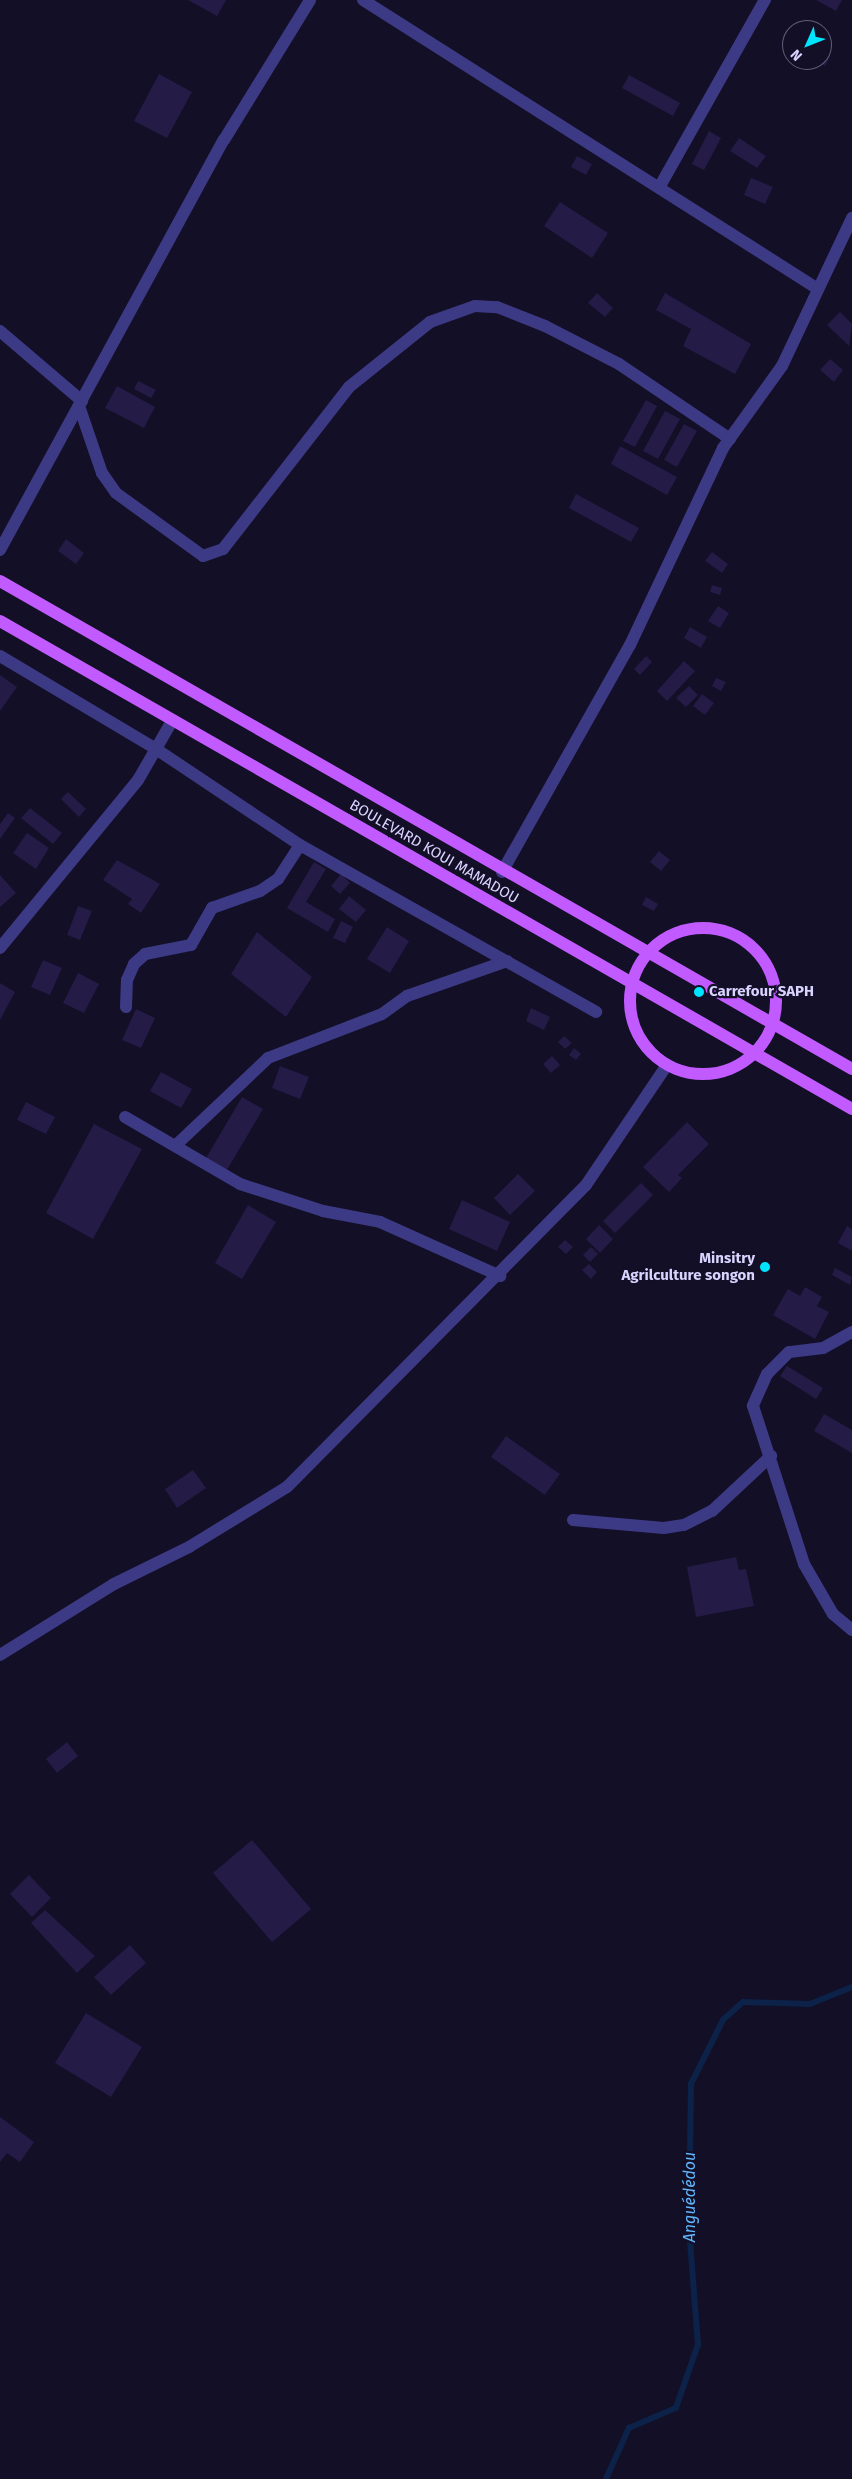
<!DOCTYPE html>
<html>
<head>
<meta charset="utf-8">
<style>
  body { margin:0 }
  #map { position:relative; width:852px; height:2479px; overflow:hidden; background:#130f26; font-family:"Fira Sans",sans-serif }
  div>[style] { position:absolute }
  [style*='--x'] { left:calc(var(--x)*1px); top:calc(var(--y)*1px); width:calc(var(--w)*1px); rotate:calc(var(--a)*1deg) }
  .stream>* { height:5.5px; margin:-2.75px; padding:0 2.75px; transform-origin:2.75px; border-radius:2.75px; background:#0c2248 }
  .building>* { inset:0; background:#241b47 }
  .minor>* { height:12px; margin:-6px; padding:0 6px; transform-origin:6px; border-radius:6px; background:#3d3a85 }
  .primary>* { height:12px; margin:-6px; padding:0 6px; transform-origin:6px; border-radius:6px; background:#c25bff }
  .primary>.ring { margin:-6px; padding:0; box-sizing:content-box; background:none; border:12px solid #c25bff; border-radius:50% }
  .dots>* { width:14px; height:14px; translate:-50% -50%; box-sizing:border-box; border:2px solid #130f26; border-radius:50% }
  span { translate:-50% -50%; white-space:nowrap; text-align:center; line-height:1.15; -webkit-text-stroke:4.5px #130f26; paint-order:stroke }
  .street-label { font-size:15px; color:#d9d4ff }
  .poi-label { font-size:15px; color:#d9d4ff; font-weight:700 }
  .left { translate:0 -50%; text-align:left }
  .right { translate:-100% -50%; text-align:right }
  .water-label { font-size:16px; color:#62b6ff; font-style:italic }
  .north { position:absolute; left:782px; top:20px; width:50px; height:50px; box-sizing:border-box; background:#130f26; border:1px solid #625e7d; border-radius:50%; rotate:226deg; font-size:14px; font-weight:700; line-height:20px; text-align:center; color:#d9d4ff }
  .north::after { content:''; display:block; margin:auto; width:18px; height:22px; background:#00e5ff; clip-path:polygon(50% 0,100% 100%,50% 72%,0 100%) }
</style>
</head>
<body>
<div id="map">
  <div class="stream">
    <div style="--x:606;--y:2479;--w:56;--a:-65.7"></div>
    <div style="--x:629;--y:2428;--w:51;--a:-23.1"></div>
    <div style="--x:676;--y:2408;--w:67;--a:-70.8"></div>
    <div style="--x:698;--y:2345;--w:118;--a:-94.4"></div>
    <div style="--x:689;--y:2227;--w:143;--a:-89.2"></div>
    <div style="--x:691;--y:2084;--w:72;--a:-63.4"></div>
    <div style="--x:723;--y:2020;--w:27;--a:-42"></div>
    <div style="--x:743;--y:2002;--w:67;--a:1.7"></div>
    <div style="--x:810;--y:2004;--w:45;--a:-22"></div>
  </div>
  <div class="building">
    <div style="clip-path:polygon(188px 0,226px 0,217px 16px)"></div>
    <div style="clip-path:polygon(816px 0,842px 0,836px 11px)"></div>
    <div style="clip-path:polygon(822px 33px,829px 37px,822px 49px)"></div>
    <div style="clip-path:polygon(822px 52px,830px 56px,825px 66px,814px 60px,822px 60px)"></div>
    <div style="clip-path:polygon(159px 74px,192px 92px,167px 138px,134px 121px)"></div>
    <div style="clip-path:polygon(629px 75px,680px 103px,673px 116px,622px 88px)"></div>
    <div style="clip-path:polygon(709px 131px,721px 138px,704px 170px,692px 164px)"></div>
    <div style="clip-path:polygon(739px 138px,766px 156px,757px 168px,730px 151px)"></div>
    <div style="clip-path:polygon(577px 156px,592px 164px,586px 175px,571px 167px)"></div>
    <div style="clip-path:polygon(751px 178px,773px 187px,765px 204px,744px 195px)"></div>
    <div style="clip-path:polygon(560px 202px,608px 233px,592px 258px,544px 226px)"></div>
    <div style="clip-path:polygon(597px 293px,613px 308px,605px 317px,588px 303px)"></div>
    <div style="clip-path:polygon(665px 293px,751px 344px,735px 374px,683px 346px,691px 329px,656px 310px)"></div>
    <div style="clip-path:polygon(840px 312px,852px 324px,849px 346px,827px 325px)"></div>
    <div style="clip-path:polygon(830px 359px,843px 370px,834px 382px,820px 370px)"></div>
    <div style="clip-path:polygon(138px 381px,156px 390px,151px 398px,134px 389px)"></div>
    <div style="clip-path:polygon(117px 386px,155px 407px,144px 428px,105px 408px)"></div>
    <div style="clip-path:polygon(646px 400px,657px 406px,635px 447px,623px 441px)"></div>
    <div style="clip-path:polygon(665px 411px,680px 419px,658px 459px,643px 451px)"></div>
    <div style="clip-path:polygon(684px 424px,697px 431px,677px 467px,664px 460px)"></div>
    <div style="clip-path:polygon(620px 446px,677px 477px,667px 495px,611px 464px)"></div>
    <div style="clip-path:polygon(576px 494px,639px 528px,631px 542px,569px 508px)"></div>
    <div style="clip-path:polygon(66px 539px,84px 553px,76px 564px,58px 551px)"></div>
    <div style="clip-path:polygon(712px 552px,728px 564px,722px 573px,705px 561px)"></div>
    <div style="clip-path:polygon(712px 585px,722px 588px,720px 595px,710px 592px)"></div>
    <div style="clip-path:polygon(718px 606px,729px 613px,720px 628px,708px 621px)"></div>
    <div style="clip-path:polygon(690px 627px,707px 637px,701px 648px,684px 638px)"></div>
    <div style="clip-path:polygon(646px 656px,652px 662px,640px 675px,634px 669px)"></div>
    <div style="clip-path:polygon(684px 661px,695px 671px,667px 701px,657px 691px)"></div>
    <div style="clip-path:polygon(0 675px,17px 687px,0 711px)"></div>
    <div style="clip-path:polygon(716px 678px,726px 682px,721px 691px,712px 686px)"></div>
    <div style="clip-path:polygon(689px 686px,698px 695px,686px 707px,676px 698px)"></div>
    <div style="clip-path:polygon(702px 694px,714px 703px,705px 715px,693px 706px)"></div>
    <div style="clip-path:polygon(68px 792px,86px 809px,79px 817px,61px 799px)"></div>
    <div style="clip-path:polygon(30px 808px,62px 833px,53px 844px,21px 818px)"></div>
    <div style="clip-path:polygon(8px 813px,15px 818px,0 839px,0 824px)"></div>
    <div style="clip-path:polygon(27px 833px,49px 848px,36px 869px,13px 853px)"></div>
    <div style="clip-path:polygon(659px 851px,670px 860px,661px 871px,650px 862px)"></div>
    <div style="clip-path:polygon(117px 860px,160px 884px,141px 913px,128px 904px,132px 899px,103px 880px)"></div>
    <div style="clip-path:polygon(314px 862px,326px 869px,306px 902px,335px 919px,328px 932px,287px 908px)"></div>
    <div style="clip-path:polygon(341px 874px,350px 883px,340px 894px,331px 886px)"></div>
    <div style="clip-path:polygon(0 875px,16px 893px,0 907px)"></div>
    <div style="clip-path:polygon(349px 896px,366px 910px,356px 922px,339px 909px)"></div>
    <div style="clip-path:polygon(646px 897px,658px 904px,654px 911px,642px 905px)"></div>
    <div style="clip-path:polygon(78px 906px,92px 911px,80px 940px,67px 935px)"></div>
    <div style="clip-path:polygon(341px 921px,353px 927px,345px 943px,333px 938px)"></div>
    <div style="clip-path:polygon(387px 927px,409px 941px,390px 973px,367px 959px)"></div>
    <div style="clip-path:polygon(257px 932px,312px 977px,286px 1017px,231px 974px)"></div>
    <div style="clip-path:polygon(43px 960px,62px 968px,50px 995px,31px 987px)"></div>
    <div style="clip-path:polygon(78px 973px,99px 984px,84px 1013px,63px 1003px)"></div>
    <div style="clip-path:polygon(0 983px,15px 992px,0 1020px)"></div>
    <div style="clip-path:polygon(531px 1008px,550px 1017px,544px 1030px,526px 1021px)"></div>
    <div style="clip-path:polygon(136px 1009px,155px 1018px,141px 1048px,122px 1040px)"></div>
    <div style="clip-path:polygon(564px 1036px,572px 1043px,565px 1049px,558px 1042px)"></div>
    <div style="clip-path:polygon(574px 1048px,581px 1054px,576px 1060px,569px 1055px)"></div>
    <div style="clip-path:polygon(552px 1056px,560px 1065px,551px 1073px,543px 1064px)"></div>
    <div style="clip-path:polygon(280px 1066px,309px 1077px,300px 1099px,272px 1088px)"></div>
    <div style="clip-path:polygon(161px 1072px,192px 1089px,181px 1108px,150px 1091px)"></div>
    <div style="clip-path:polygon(242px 1097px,263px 1109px,227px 1170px,206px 1158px)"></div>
    <div style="clip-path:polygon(26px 1102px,55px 1117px,46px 1134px,17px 1120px)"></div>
    <div style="clip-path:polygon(687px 1122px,709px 1144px,678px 1175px,682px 1178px,669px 1192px,643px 1167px)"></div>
    <div style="clip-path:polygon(94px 1124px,142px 1149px,93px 1239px,46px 1213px)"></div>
    <div style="clip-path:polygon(518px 1174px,535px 1191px,510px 1215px,494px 1198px)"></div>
    <div style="clip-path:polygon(641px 1183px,653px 1195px,615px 1233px,603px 1221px)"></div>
    <div style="clip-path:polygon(462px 1200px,510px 1222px,497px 1251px,449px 1229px)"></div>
    <div style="clip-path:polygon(248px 1205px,276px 1222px,242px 1279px,215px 1263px)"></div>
    <div style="clip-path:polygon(599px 1225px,613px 1239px,600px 1253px,586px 1239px)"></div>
    <div style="clip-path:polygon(847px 1226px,852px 1229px,852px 1251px,838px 1243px)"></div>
    <div style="clip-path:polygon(565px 1240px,573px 1247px,566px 1254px,558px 1247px)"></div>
    <div style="clip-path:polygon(591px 1247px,598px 1254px,590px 1262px,583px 1255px)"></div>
    <div style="clip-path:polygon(589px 1264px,597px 1272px,591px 1279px,582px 1270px)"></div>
    <div style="clip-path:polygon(835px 1268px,852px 1277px,850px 1285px,832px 1275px)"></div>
    <div style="clip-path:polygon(805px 1287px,822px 1297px,817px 1306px,829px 1312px,815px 1339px,773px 1315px,788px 1289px,800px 1296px)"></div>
    <div style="clip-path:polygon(787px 1366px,823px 1388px,816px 1399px,780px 1376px)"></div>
    <div style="clip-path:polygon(824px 1414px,852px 1430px,852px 1453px,814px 1431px)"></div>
    <div style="clip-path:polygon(506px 1436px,560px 1474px,545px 1495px,491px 1457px)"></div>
    <div style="clip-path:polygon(193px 1470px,206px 1488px,177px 1508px,165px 1489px)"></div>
    <div style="clip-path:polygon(736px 1557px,739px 1570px,746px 1569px,754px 1606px,696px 1617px,687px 1567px)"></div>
    <div style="clip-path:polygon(67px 1742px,78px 1756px,57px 1773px,46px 1759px)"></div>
    <div style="clip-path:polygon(252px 1840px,311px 1909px,272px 1942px,213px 1873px)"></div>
    <div style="clip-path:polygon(29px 1875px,51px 1898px,32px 1917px,10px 1894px)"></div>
    <div style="clip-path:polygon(45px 1910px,95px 1956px,77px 1973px,31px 1923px)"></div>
    <div style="clip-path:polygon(130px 1945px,146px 1963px,111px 1995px,94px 1977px)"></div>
    <div style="clip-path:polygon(86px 2013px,142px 2047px,111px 2097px,55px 2063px)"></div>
    <div style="clip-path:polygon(0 2117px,34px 2142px,20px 2162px,7px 2153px,0 2162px)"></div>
  </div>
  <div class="minor">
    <div style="--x:363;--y:0;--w:539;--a:32.42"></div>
    <div style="--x:660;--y:186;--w:214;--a:-60.6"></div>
    <div style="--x:0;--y:331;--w:108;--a:40.5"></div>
    <div style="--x:79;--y:406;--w:71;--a:71.1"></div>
    <div style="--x:102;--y:473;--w:24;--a:55"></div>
    <div style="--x:116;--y:493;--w:107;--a:35.9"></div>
    <div style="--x:203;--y:556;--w:21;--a:-19"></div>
    <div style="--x:223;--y:549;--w:205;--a:-52.1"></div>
    <div style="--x:349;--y:387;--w:104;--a:-38.7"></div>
    <div style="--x:430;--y:322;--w:48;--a:-19.6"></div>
    <div style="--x:475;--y:306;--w:22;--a:3"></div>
    <div style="--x:497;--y:307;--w:52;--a:21.6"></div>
    <div style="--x:545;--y:326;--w:83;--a:27.2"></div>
    <div style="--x:619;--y:364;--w:134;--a:34"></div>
    <div style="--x:0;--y:550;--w:467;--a:-61.4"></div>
    <div style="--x:224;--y:140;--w:164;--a:-58.4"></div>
    <div style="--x:0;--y:656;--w:182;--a:30.8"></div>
    <div style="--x:156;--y:749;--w:173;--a:33.7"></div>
    <div style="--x:300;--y:845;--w:340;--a:29.4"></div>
    <div style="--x:502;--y:872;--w:261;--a:-60.6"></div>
    <div style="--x:630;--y:645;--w:218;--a:-64.7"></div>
    <div style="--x:723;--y:448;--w:101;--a:-54.3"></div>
    <div style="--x:782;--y:366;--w:164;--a:-64.7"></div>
    <div style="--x:0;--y:948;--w:217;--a:-50.6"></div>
    <div style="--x:138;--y:780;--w:68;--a:-60"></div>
    <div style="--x:126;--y:1007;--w:27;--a:-88"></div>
    <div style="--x:127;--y:980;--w:17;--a:-66"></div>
    <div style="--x:134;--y:964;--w:15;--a:-42"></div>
    <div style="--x:145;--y:954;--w:47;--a:-11.1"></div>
    <div style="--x:191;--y:945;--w:43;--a:-60.4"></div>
    <div style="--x:212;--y:908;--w:51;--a:-19.5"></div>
    <div style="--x:260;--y:891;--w:22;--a:-34"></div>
    <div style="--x:278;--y:879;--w:40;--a:-57.1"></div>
    <div style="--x:125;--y:1117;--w:133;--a:30.2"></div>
    <div style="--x:240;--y:1184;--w:87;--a:18"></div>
    <div style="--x:323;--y:1211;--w:58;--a:10.9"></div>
    <div style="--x:380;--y:1222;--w:132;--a:24.2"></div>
    <div style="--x:175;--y:1146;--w:128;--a:-43.4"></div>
    <div style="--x:268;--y:1058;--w:122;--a:-21.1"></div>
    <div style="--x:382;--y:1014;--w:31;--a:-36"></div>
    <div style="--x:407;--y:996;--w:106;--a:-19.3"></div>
    <div style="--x:852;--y:1332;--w:33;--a:151"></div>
    <div style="--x:823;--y:1348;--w:34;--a:173"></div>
    <div style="--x:789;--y:1352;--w:31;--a:135"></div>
    <div style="--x:767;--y:1374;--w:35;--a:114"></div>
    <div style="--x:753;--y:1406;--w:166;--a:72.1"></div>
    <div style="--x:804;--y:1564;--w:58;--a:59.9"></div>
    <div style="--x:833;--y:1614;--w:25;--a:40"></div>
    <div style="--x:573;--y:1520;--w:91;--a:5"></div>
    <div style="--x:664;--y:1528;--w:20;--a:-9"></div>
    <div style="--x:684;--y:1525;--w:31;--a:-27"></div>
    <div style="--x:712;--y:1511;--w:81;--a:-43"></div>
    <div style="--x:0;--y:1655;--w:134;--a:-31.9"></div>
    <div style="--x:114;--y:1584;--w:84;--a:-26.3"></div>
    <div style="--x:189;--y:1547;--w:115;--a:-31.5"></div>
    <div style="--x:287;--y:1487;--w:425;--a:-45.3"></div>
    <div style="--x:586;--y:1185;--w:145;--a:-56"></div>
  </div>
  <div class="primary">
    <div style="--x:0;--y:581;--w:982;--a:29.8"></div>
    <div style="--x:0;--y:621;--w:982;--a:29.8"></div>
    <div class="ring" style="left:630px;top:928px;width:134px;height:134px"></div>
  </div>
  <div class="dots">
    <div style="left:699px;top:992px;background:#00e5ff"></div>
    <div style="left:765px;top:1267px;background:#00e5ff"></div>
  </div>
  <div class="street-label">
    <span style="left:434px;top:852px;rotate:30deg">BOULEVARD KOUI MAMADOU</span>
  </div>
  <div class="poi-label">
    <span class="left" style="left:709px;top:992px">Carrefour SAPH</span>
    <span class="right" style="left:755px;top:1267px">Minsitry<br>Agrilculture songon</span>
  </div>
  <div class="water-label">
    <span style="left:690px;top:2197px;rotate:-90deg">Anguédédou</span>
  </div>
  <div class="north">N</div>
</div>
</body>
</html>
